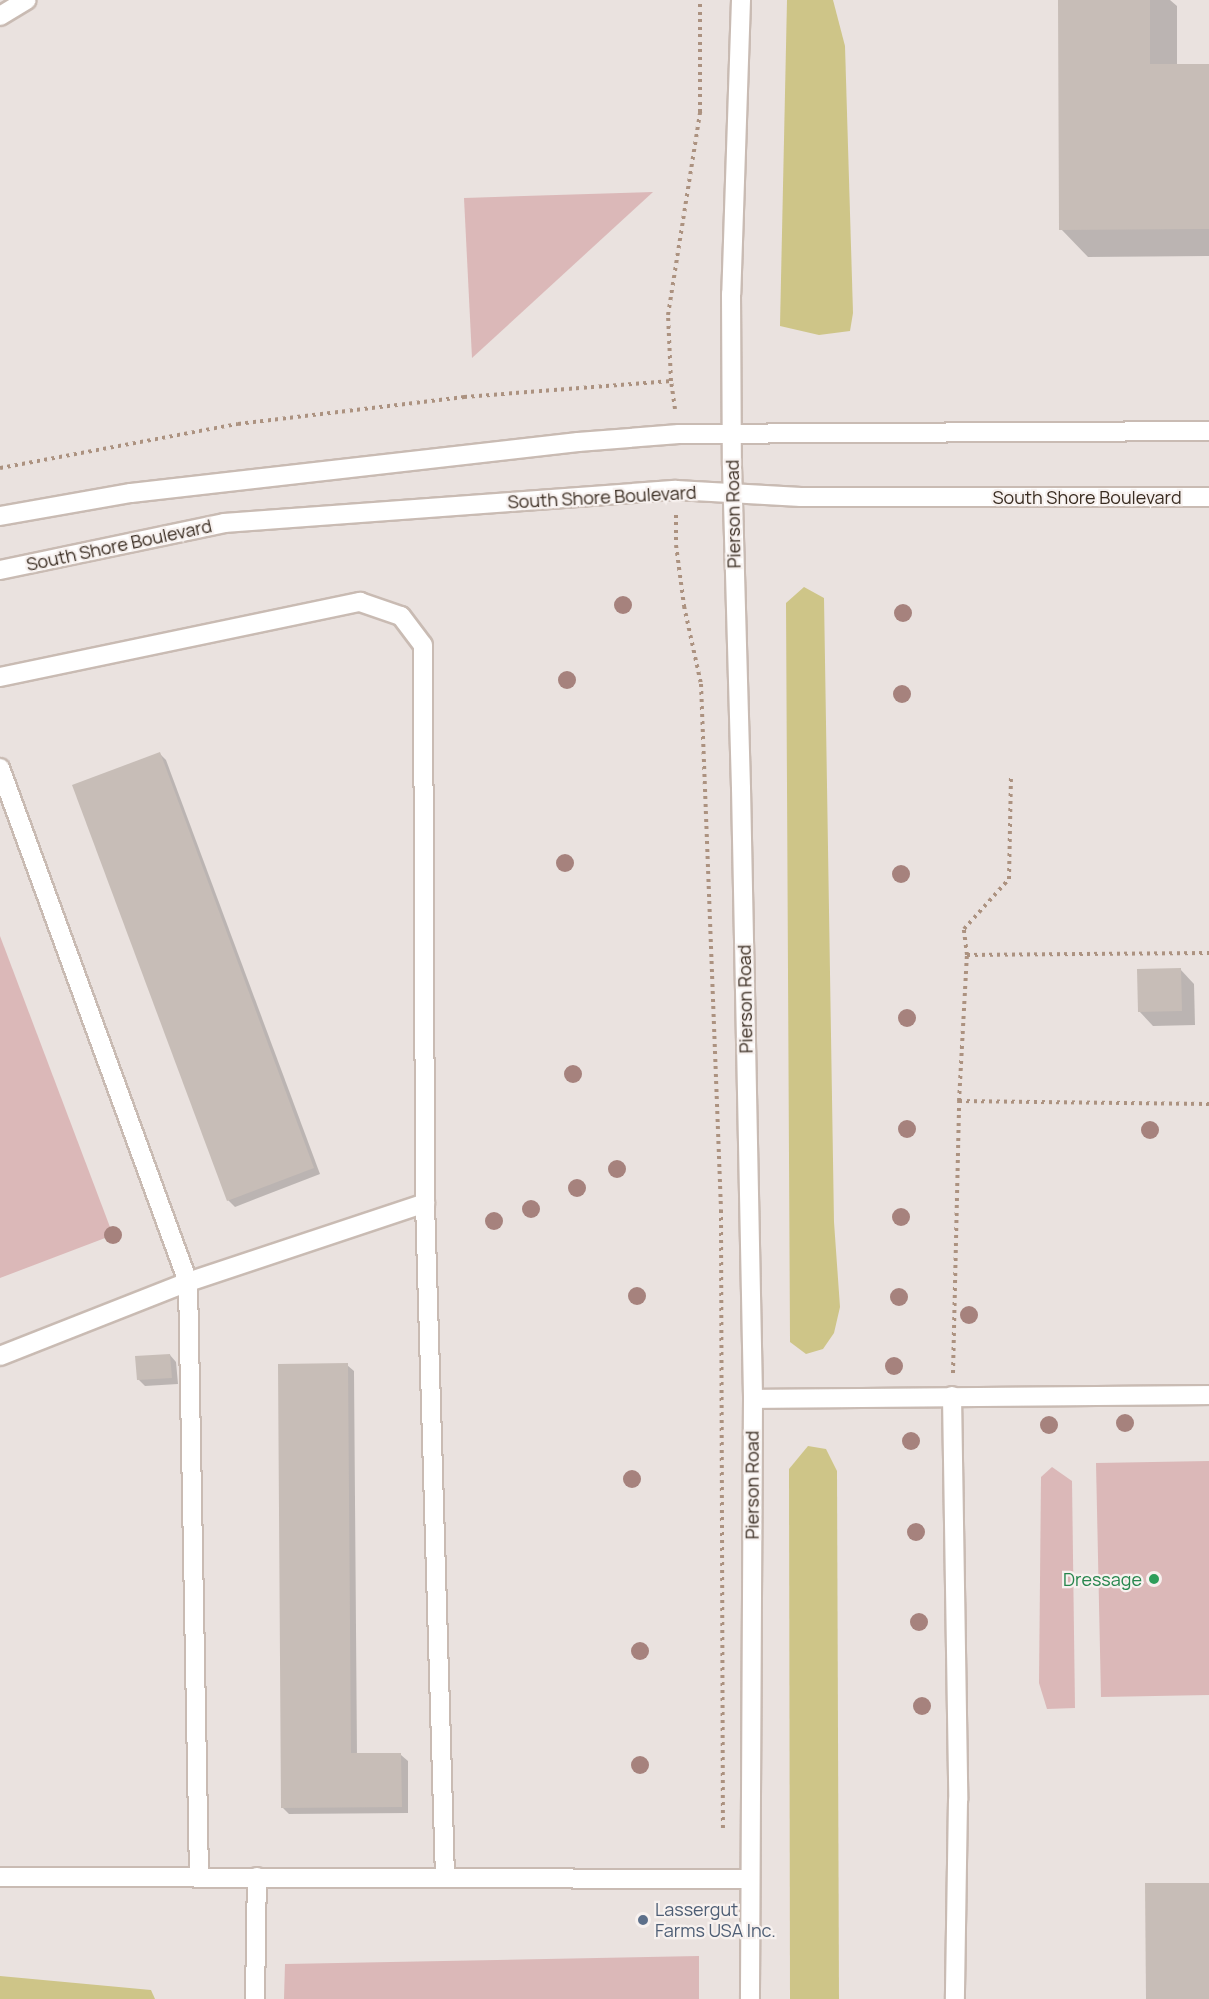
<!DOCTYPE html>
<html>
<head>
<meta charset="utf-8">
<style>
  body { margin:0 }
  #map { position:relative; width:1209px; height:1999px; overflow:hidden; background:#eae2df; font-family:Manrope,sans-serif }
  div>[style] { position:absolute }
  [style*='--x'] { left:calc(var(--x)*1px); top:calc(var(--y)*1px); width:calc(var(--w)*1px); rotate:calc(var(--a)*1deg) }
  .green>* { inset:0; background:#dbb8b8 }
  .water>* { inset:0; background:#cec588 }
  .shadow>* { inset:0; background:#0003 }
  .building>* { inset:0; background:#c7bdb7 }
  .path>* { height:4px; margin-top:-2px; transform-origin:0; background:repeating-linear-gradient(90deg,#ac9280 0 3px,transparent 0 7.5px) }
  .roads { filter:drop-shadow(2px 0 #c9bbb3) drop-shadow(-2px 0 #c9bbb3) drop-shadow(0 2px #c9bbb3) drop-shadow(0 -2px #c9bbb3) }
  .lane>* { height:18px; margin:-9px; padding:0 9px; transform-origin:9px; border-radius:9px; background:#fff }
  .street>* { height:18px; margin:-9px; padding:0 9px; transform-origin:9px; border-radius:9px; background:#fff }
  .secondary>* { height:18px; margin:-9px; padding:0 9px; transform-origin:9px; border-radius:9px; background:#fff }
  .trees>* { width:18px; height:18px; margin:-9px; border-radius:50%; background:#a6827d }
  .dots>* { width:16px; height:16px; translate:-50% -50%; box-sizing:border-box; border:3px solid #f7f1ef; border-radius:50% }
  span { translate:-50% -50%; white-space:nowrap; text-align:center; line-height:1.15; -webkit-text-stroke:4.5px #f7f1ef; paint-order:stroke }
  .street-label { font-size:18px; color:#392c21 }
  .leisure-label { font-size:18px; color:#27864d }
  .right { translate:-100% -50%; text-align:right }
  .service-label { font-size:18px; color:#4e5e75 }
  .left { translate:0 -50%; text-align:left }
</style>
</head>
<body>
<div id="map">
  <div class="green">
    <div style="clip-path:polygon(653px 192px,472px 358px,464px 198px)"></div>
    <div style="clip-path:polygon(0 936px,113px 1235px,0 1278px)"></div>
    <div style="clip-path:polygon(1209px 1461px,1209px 1695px,1101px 1697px,1096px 1463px)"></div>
    <div style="clip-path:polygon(1052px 1467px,1072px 1481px,1075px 1708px,1047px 1709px,1039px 1683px,1041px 1477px)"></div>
    <div style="clip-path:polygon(699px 1956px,699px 1999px,284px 1999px,285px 1964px)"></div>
  </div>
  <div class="water">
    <div style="clip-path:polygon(787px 0,833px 0,845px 46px,853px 313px,850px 331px,819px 335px,780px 326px)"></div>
    <div style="clip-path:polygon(804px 587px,824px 598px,834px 1222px,840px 1307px,834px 1333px,823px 1349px,806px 1354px,790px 1342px,786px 603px)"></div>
    <div style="clip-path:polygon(808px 1446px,826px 1449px,837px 1471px,839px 1999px,790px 1999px,789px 1469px)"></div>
    <div style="clip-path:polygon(0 1976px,151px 1990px,155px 1999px,0 1999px)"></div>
  </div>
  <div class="shadow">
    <div style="clip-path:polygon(1059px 0,1170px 0,1177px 6px,1177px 65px,1209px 65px,1209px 256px,1088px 257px,1061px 229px)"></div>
    <div style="clip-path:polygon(159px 753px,166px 760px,320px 1174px,235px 1207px,228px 1200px)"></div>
    <div style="clip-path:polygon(1180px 969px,1194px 984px,1195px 1025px,1153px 1026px,1139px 1011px)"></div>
    <div style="clip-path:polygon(170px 1355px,176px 1362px,178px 1384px,145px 1386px,138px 1379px)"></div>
    <div style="clip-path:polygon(347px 1365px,354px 1371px,357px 1755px,401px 1755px,408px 1761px,408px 1813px,289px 1814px,283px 1808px)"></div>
  </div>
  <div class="building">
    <div style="clip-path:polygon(1058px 0,1150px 0,1150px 64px,1209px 64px,1209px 229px,1059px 230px)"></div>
    <div style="clip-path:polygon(160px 752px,314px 1168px,227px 1201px,72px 785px)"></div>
    <div style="clip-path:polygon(1181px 968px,1182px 1011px,1138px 1012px,1137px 969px)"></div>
    <div style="clip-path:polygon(170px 1354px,172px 1378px,137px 1380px,135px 1356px)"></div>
    <div style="clip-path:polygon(348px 1363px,351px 1753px,401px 1753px,402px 1807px,281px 1808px,278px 1364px)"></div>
    <div style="clip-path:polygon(1145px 1883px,1209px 1883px,1209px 1999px,1146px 1999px)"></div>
  </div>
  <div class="path">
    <div style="--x:675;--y:409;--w:28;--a:-98"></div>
    <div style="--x:671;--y:381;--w:66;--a:-92.6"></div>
    <div style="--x:668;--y:315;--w:206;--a:-81"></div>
    <div style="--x:700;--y:112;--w:112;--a:-90"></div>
    <div style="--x:0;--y:468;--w:242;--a:-10.5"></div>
    <div style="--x:238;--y:424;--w:228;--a:-6.8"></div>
    <div style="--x:464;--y:397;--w:208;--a:-4.4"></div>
    <div style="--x:676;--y:515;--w:30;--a:90"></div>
    <div style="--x:676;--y:545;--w:62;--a:82.5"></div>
    <div style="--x:684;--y:606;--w:80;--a:77.7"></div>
    <div style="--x:701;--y:684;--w:526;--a:87.82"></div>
    <div style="--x:721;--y:1210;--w:620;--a:89.82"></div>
    <div style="--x:967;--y:955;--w:242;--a:-0.5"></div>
    <div style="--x:959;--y:1101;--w:250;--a:0.7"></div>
    <div style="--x:953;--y:1373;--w:272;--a:-88.7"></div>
    <div style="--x:959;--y:1101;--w:146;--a:-86.9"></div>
    <div style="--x:967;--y:955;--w:26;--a:-97"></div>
    <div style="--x:964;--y:929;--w:67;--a:-48"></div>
    <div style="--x:1009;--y:879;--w:101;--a:-88.9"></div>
  </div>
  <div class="roads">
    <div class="lane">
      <div style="--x:0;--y:677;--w:368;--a:-11.8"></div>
      <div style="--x:360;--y:602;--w:43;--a:18.9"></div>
      <div style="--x:401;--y:616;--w:36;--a:53"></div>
      <div style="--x:423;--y:645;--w:558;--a:89.79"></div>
      <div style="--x:425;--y:1203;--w:675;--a:88.3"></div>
      <div style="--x:0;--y:768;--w:547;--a:69.91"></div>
      <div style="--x:188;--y:1282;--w:596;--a:88.94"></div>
      <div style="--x:0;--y:1356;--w:202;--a:-21.5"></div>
      <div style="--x:188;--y:1282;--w:250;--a:-18.4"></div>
      <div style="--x:952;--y:1396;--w:404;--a:89.1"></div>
      <div style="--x:958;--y:1800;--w:199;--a:90.9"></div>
      <div style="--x:753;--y:1399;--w:456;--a:-0.5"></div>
      <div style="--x:0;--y:1877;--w:749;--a:0.15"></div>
      <div style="--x:255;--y:1999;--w:122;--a:-89.1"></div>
    </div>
    <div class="street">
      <div style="--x:0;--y:16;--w:31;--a:-31"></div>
    </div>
    <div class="secondary">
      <div style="--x:741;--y:0;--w:294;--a:91.9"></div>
      <div style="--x:731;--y:294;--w:172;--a:89.7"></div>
      <div style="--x:732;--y:466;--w:322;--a:88.4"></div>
      <div style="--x:741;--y:788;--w:611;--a:88.87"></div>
      <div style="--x:753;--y:1399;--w:600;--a:90.29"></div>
      <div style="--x:0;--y:516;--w:133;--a:-10"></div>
      <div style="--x:131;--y:493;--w:450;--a:-6.5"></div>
      <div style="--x:578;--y:442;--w:101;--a:-4.5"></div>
      <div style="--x:679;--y:434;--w:530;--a:-0.32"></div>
      <div style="--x:0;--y:570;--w:229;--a:-11.8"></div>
      <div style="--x:224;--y:523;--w:453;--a:-4.2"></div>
      <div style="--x:676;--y:490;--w:125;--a:3.2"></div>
      <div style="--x:801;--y:497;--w:408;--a:0"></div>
    </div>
  </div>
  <div class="trees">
    <div style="left:623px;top:605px"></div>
    <div style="left:903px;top:613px"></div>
    <div style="left:567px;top:680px"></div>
    <div style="left:902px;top:694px"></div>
    <div style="left:565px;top:863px"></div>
    <div style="left:901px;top:874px"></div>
    <div style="left:907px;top:1018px"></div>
    <div style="left:573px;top:1074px"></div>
    <div style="left:907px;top:1129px"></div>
    <div style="left:1150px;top:1130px"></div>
    <div style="left:617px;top:1169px"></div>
    <div style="left:577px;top:1188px"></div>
    <div style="left:531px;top:1209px"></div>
    <div style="left:901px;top:1217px"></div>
    <div style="left:494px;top:1221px"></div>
    <div style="left:113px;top:1235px"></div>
    <div style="left:637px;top:1296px"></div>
    <div style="left:899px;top:1297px"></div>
    <div style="left:969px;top:1315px"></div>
    <div style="left:894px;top:1366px"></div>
    <div style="left:1125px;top:1423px"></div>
    <div style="left:1049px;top:1425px"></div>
    <div style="left:911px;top:1441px"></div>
    <div style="left:632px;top:1479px"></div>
    <div style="left:916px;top:1532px"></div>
    <div style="left:919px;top:1622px"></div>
    <div style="left:640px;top:1651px"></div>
    <div style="left:922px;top:1706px"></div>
    <div style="left:640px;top:1765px"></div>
  </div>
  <div class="dots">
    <div style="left:1154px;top:1579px;background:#2e9e5b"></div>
    <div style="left:643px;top:1920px;background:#5c6f8a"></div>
  </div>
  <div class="street-label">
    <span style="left:602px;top:497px;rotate:-3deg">South Shore Boulevard</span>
    <span style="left:1087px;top:497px">South Shore Boulevard</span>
    <span style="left:733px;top:514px;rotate:-91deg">Pierson Road</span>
    <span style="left:119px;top:545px;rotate:-12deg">South Shore Boulevard</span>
    <span style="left:745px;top:999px;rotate:-91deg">Pierson Road</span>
    <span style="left:752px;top:1485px;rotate:-90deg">Pierson Road</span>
  </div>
  <div class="leisure-label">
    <span class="right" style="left:1142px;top:1579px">Dressage</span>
  </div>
  <div class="service-label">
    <span class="left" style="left:655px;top:1920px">Lassergut<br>Farms USA Inc.</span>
  </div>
</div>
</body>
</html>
